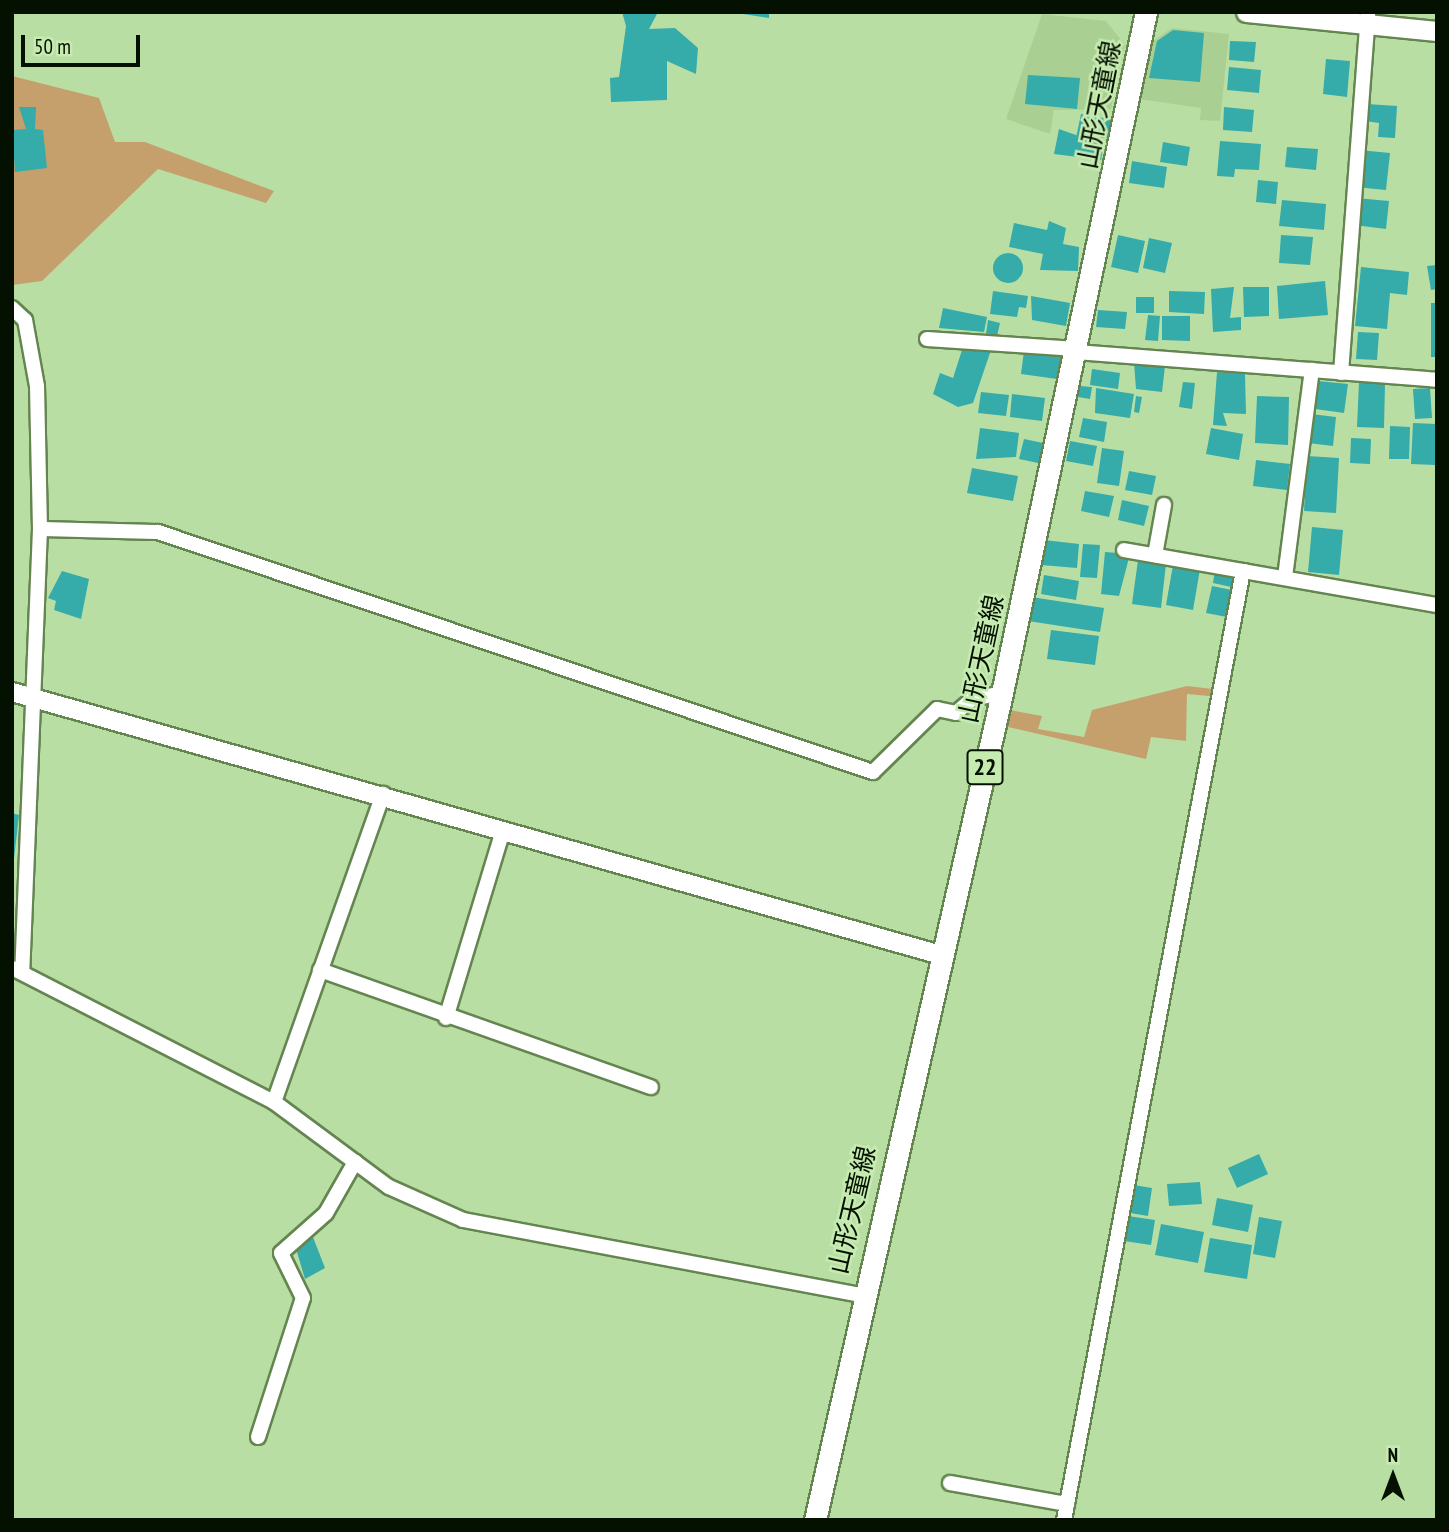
<!DOCTYPE html>
<html>
<head>
<meta charset="utf-8">
<style>
  body { margin:0 }
  #map { position:relative; width:1449px; height:1532px; overflow:hidden; background:#b9dea4; font-family:"PT Sans Narrow","Noto Sans JP",sans-serif }
  div>[style] { position:absolute }
  [style*='--x'] { left:calc(var(--x)*1px); top:calc(var(--y)*1px); width:calc(var(--w)*1px); rotate:calc(var(--a)*1deg) }
  .built>* { inset:0; background:#a9d092 }
  .green>* { inset:0; background:#c5a06d }
  .building>* { inset:0; background:#35abaa }
  .round { border-radius:50% }
  .roads { filter:drop-shadow(2px 0 #648550) drop-shadow(-2px 0 #648550) drop-shadow(0 2px #648550) drop-shadow(0 -2px #648550) }
  .minor>* { height:14px; margin:-7px; padding:0 7px; transform-origin:7px; border-radius:7px; background:#fff }
  .tertiary>* { height:18px; margin:-9px; padding:0 9px; transform-origin:9px; border-radius:9px; background:#fff }
  .secondary>* { height:19px; margin:-9.5px; padding:0 9.5px; transform-origin:9.5px; border-radius:9.5px; background:#fff }
  .primary>* { height:21px; margin:-10.5px; padding:0 10.5px; transform-origin:10.5px; border-radius:10.5px; background:#fff }
  span { translate:-50% -50%; white-space:nowrap; text-align:center; line-height:1.15; -webkit-text-stroke:5px #c6ebb1; paint-order:stroke }
  .shield-label span { padding:2px 5px; background:#c6ebb1; border:2px solid; border-radius:5px; -webkit-text-stroke-width:0 }
  .shield-label { font-size:24px; color:#051100; font-weight:700 }
  .street-label { font-size:26px; color:#051100 }
  .frame { position:absolute; inset:0; border:14px solid #051100; pointer-events:none }
  .north { position:absolute; left:1358px; top:1441px; width:70px; height:70px; -webkit-text-stroke:5px #c6ebb1; paint-order:stroke; rotate:0deg; font-size:19px; font-weight:700; line-height:28px; text-align:center; color:#051100 }
  .north::after { content:''; display:block; margin:auto; width:24px; height:32px; background:#051100; clip-path:polygon(50% 0,100% 100%,50% 72%,0 100%) }
  .scale { position:absolute; left:21px; top:35px; width:119px; height:32px; box-sizing:border-box; border:4px solid #051100; border-top:0; padding-left:9px; font-size:21px; line-height:24px; white-space:nowrap; color:#051100; -webkit-text-stroke:5px #c6ebb1; paint-order:stroke }
</style>
</head>
<body>
<div id="map">
  <div class="built">
    <div style="clip-path:polygon(1042px 14px,1106px 21px,1125px 45px,1111px 109px,1054px 110px,1050px 134px,1006px 119px)"></div>
    <div style="clip-path:polygon(1172px 28px,1229px 34px,1220px 121px,1200px 120px,1201px 108px,1139px 99px,1150px 43px)"></div>
  </div>
  <div class="green">
    <div style="clip-path:polygon(12px 76px,99px 98px,115px 142px,145px 142px,274px 191px,266px 203px,158px 169px,42px 281px,12px 285px)"></div>
    <div style="clip-path:polygon(1187px 686px,1221px 690px,1220px 697px,1187px 694px,1186px 741px,1151px 737px,1146px 759px,995px 724px,999px 708px,1042px 716px,1038px 729px,1084px 737px,1092px 710px)"></div>
  </div>
  <div class="building">
    <div style="clip-path:polygon(622px 12px,658px 12px,649px 29px,675px 28px,698px 48px,696px 74px,667px 61px,667px 100px,611px 102px,610px 78px,619px 77px,626px 26px)"></div>
    <div style="clip-path:polygon(730px 12px,769px 12px,769px 18px)"></div>
    <div style="clip-path:polygon(1173px 30px,1204px 33px,1200px 82px,1149px 78px,1157px 41px)"></div>
    <div style="clip-path:polygon(1230px 41px,1256px 42px,1254px 62px,1229px 60px)"></div>
    <div style="clip-path:polygon(1326px 59px,1350px 61px,1347px 97px,1323px 94px)"></div>
    <div style="clip-path:polygon(1229px 67px,1261px 70px,1259px 93px,1227px 90px)"></div>
    <div style="clip-path:polygon(1028px 75px,1080px 78px,1077px 109px,1025px 104px)"></div>
    <div style="clip-path:polygon(1367px 104px,1397px 106px,1395px 138px,1378px 137px,1379px 123px,1365px 121px)"></div>
    <div style="clip-path:polygon(19px 107px,36px 107px,35px 129px,43px 130px,47px 168px,15px 172px,12px 130px,26px 129px)"></div>
    <div style="clip-path:polygon(1224px 107px,1254px 110px,1252px 132px,1223px 130px)"></div>
    <div style="clip-path:polygon(1081px 114px,1115px 120px,1111px 138px,1076px 138px)"></div>
    <div style="clip-path:polygon(1059px 129px,1104px 145px,1101px 160px,1054px 154px)"></div>
    <div style="clip-path:polygon(1220px 141px,1261px 144px,1259px 170px,1235px 169px,1234px 177px,1217px 176px)"></div>
    <div style="clip-path:polygon(1163px 142px,1190px 147px,1187px 166px,1160px 162px)"></div>
    <div style="clip-path:polygon(1287px 147px,1318px 149px,1316px 170px,1285px 167px)"></div>
    <div style="clip-path:polygon(1359px 150px,1390px 153px,1386px 190px,1355px 187px)"></div>
    <div style="clip-path:polygon(1132px 161px,1167px 167px,1164px 188px,1129px 183px)"></div>
    <div style="clip-path:polygon(1258px 180px,1278px 182px,1276px 204px,1256px 202px)"></div>
    <div style="clip-path:polygon(1356px 198px,1389px 201px,1386px 229px,1354px 225px)"></div>
    <div style="clip-path:polygon(1282px 200px,1326px 204px,1324px 230px,1279px 226px)"></div>
    <div style="clip-path:polygon(1049px 221px,1066px 228px,1063px 244px,1079px 247px,1078px 271px,1040px 270px,1043px 254px,1009px 247px,1014px 223px,1047px 230px)"></div>
    <div style="clip-path:polygon(1118px 235px,1145px 241px,1138px 273px,1111px 267px)"></div>
    <div style="clip-path:polygon(1281px 235px,1313px 237px,1310px 265px,1279px 263px)"></div>
    <div style="clip-path:polygon(1149px 238px,1172px 243px,1165px 273px,1143px 268px)"></div>
    <div class="round" style="left:993px;top:253px;width:30px;height:30px"></div>
    <div style="clip-path:polygon(1437px 265px,1437px 289px,1431px 290px,1427px 266px)"></div>
    <div style="clip-path:polygon(1361px 267px,1409px 272px,1407px 295px,1390px 293px,1387px 329px,1355px 326px)"></div>
    <div style="clip-path:polygon(1325px 281px,1328px 315px,1279px 319px,1277px 286px)"></div>
    <div style="clip-path:polygon(1234px 287px,1230px 318px,1241px 317px,1241px 330px,1213px 332px,1211px 289px)"></div>
    <div style="clip-path:polygon(1243px 287px,1269px 287px,1269px 316px,1244px 317px)"></div>
    <div style="clip-path:polygon(993px 291px,1028px 296px,1026px 308px,1019px 307px,1017px 317px,990px 314px)"></div>
    <div style="clip-path:polygon(1169px 291px,1205px 292px,1204px 314px,1169px 312px)"></div>
    <div style="clip-path:polygon(1031px 296px,1070px 303px,1066px 326px,1032px 320px)"></div>
    <div style="clip-path:polygon(1136px 297px,1154px 297px,1154px 313px,1136px 313px)"></div>
    <div style="clip-path:polygon(1431px 303px,1437px 303px,1437px 357px,1431px 357px)"></div>
    <div style="clip-path:polygon(943px 308px,987px 317px,984px 332px,939px 328px)"></div>
    <div style="clip-path:polygon(1098px 310px,1127px 312px,1125px 329px,1096px 327px)"></div>
    <div style="clip-path:polygon(1148px 315px,1160px 316px,1158px 341px,1145px 340px)"></div>
    <div style="clip-path:polygon(1162px 316px,1190px 316px,1190px 341px,1162px 340px)"></div>
    <div style="clip-path:polygon(988px 320px,1000px 323px,997px 336px,986px 334px)"></div>
    <div style="clip-path:polygon(1358px 332px,1379px 333px,1377px 360px,1356px 359px)"></div>
    <div style="clip-path:polygon(980px 346px,991px 350px,973px 403px,958px 407px,933px 394px,940px 373px,953px 378px,963px 347px,978px 352px)"></div>
    <div style="clip-path:polygon(1024px 351px,1064px 356px,1057px 379px,1021px 374px)"></div>
    <div style="clip-path:polygon(1134px 362px,1165px 366px,1162px 392px,1136px 389px)"></div>
    <div style="clip-path:polygon(1092px 369px,1120px 373px,1118px 389px,1090px 385px)"></div>
    <div style="clip-path:polygon(1217px 372px,1245px 374px,1246px 414px,1223px 413px,1227px 426px,1213px 425px)"></div>
    <div style="clip-path:polygon(1318px 381px,1348px 384px,1344px 413px,1315px 409px)"></div>
    <div style="clip-path:polygon(1183px 382px,1195px 383px,1192px 409px,1179px 407px)"></div>
    <div style="clip-path:polygon(1359px 382px,1385px 383px,1384px 428px,1357px 427px)"></div>
    <div style="clip-path:polygon(1080px 386px,1092px 387px,1090px 399px,1078px 397px)"></div>
    <div style="clip-path:polygon(1096px 388px,1134px 394px,1130px 418px,1095px 413px)"></div>
    <div style="clip-path:polygon(1430px 388px,1432px 418px,1415px 419px,1413px 389px)"></div>
    <div style="clip-path:polygon(981px 392px,1009px 395px,1006px 416px,978px 413px)"></div>
    <div style="clip-path:polygon(1012px 394px,1045px 398px,1042px 421px,1010px 417px)"></div>
    <div style="clip-path:polygon(1136px 396px,1142px 397px,1139px 413px,1134px 412px)"></div>
    <div style="clip-path:polygon(1257px 396px,1289px 397px,1288px 445px,1255px 443px)"></div>
    <div style="clip-path:polygon(1311px 414px,1336px 417px,1333px 446px,1308px 443px)"></div>
    <div style="clip-path:polygon(1083px 418px,1107px 422px,1104px 442px,1079px 437px)"></div>
    <div style="clip-path:polygon(1413px 423px,1436px 424px,1435px 465px,1411px 464px)"></div>
    <div style="clip-path:polygon(1390px 426px,1410px 427px,1409px 459px,1389px 459px)"></div>
    <div style="clip-path:polygon(980px 428px,1019px 433px,1016px 457px,976px 459px)"></div>
    <div style="clip-path:polygon(1211px 428px,1243px 434px,1239px 460px,1206px 454px)"></div>
    <div style="clip-path:polygon(1351px 438px,1371px 439px,1370px 464px,1350px 463px)"></div>
    <div style="clip-path:polygon(1024px 439px,1048px 444px,1043px 464px,1019px 459px)"></div>
    <div style="clip-path:polygon(1070px 441px,1097px 446px,1093px 466px,1066px 461px)"></div>
    <div style="clip-path:polygon(1102px 448px,1124px 451px,1119px 486px,1097px 483px)"></div>
    <div style="clip-path:polygon(1307px 456px,1339px 458px,1336px 513px,1304px 511px)"></div>
    <div style="clip-path:polygon(1256px 460px,1290px 464px,1287px 490px,1253px 486px)"></div>
    <div style="clip-path:polygon(972px 468px,1018px 476px,1013px 501px,967px 493px)"></div>
    <div style="clip-path:polygon(1129px 471px,1156px 476px,1152px 495px,1125px 490px)"></div>
    <div style="clip-path:polygon(1085px 491px,1114px 496px,1109px 517px,1081px 511px)"></div>
    <div style="clip-path:polygon(1122px 500px,1149px 506px,1144px 526px,1118px 520px)"></div>
    <div style="clip-path:polygon(1312px 527px,1343px 530px,1339px 575px,1308px 572px)"></div>
    <div style="clip-path:polygon(1044px 540px,1079px 544px,1077px 568px,1041px 565px)"></div>
    <div style="clip-path:polygon(1083px 544px,1100px 545px,1097px 578px,1080px 577px)"></div>
    <div style="clip-path:polygon(1105px 552px,1130px 554px,1119px 596px,1101px 594px)"></div>
    <div style="clip-path:polygon(1138px 560px,1166px 564px,1161px 608px,1132px 604px)"></div>
    <div style="clip-path:polygon(1173px 565px,1200px 569px,1193px 610px,1166px 605px)"></div>
    <div style="clip-path:polygon(1215px 570px,1234px 575px,1231px 587px,1213px 583px)"></div>
    <div style="clip-path:polygon(62px 571px,89px 579px,81px 619px,54px 610px,56px 601px,48px 598px)"></div>
    <div style="clip-path:polygon(1044px 575px,1079px 581px,1076px 600px,1041px 594px)"></div>
    <div style="clip-path:polygon(1212px 586px,1232px 590px,1227px 617px,1206px 613px)"></div>
    <div style="clip-path:polygon(1031px 597px,1104px 608px,1100px 632px,1028px 621px)"></div>
    <div style="clip-path:polygon(1051px 630px,1099px 636px,1095px 665px,1047px 659px)"></div>
    <div style="clip-path:polygon(12px 813px,19px 815px,14px 859px,12px 859px)"></div>
    <div style="clip-path:polygon(1259px 1154px,1268px 1174px,1237px 1188px,1228px 1168px)"></div>
    <div style="clip-path:polygon(1200px 1182px,1202px 1204px,1169px 1206px,1167px 1184px)"></div>
    <div style="clip-path:polygon(1134px 1185px,1152px 1188px,1148px 1216px,1130px 1213px)"></div>
    <div style="clip-path:polygon(1217px 1198px,1253px 1205px,1248px 1232px,1212px 1225px)"></div>
    <div style="clip-path:polygon(1128px 1216px,1155px 1220px,1151px 1245px,1124px 1241px)"></div>
    <div style="clip-path:polygon(1259px 1217px,1282px 1221px,1275px 1258px,1253px 1254px)"></div>
    <div style="clip-path:polygon(1161px 1224px,1204px 1232px,1198px 1263px,1155px 1255px)"></div>
    <div style="clip-path:polygon(311px 1232px,325px 1268px,305px 1279px,294px 1242px)"></div>
    <div style="clip-path:polygon(1210px 1238px,1252px 1245px,1247px 1279px,1204px 1272px)"></div>
  </div>
  <div class="roads">
    <div class="minor">
      <div style="--x:12;--y:308;--w:18;--a:43"></div>
      <div style="--x:25;--y:320;--w:67;--a:79.7"></div>
      <div style="--x:37;--y:386;--w:143;--a:88.8"></div>
      <div style="--x:40;--y:529;--w:442;--a:92.3"></div>
      <div style="--x:927;--y:339;--w:150;--a:3.8"></div>
      <div style="--x:1076;--y:352;--w:362;--a:4.4"></div>
      <div style="--x:1341;--y:373;--w:362;--a:-85.7"></div>
      <div style="--x:40;--y:529;--w:118;--a:1.5"></div>
      <div style="--x:158;--y:532;--w:754;--a:18.56"></div>
      <div style="--x:873;--y:772;--w:90;--a:-44.5"></div>
      <div style="--x:937;--y:709;--w:19;--a:12"></div>
      <div style="--x:956;--y:713;--w:21;--a:-41"></div>
      <div style="--x:972;--y:699;--w:31;--a:-11"></div>
      <div style="--x:1124;--y:550;--w:318;--a:10"></div>
      <div style="--x:1155;--y:555;--w:51;--a:-79.8"></div>
      <div style="--x:1285;--y:577;--w:209;--a:-82.6"></div>
      <div style="--x:12;--y:968;--w:294;--a:27.1"></div>
      <div style="--x:274;--y:1102;--w:143;--a:36.5"></div>
      <div style="--x:389;--y:1187;--w:81;--a:24"></div>
      <div style="--x:463;--y:1220;--w:405;--a:10.7"></div>
      <div style="--x:320;--y:970;--w:351;--a:19.5"></div>
      <div style="--x:446;--y:1018;--w:196;--a:-73.1"></div>
      <div style="--x:274;--y:1102;--w:327;--a:-70.5"></div>
      <div style="--x:258;--y:1437;--w:146;--a:-72.1"></div>
      <div style="--x:303;--y:1298;--w:50;--a:-116.1"></div>
      <div style="--x:281;--y:1253;--w:60;--a:-41.6"></div>
      <div style="--x:326;--y:1213;--w:59;--a:-60.4"></div>
      <div style="--x:950;--y:1483;--w:119;--a:10.2"></div>
      <div style="--x:1064;--y:1520;--w:966;--a:-79.32"></div>
    </div>
    <div class="tertiary">
      <div style="--x:12;--y:692;--w:966;--a:15.81"></div>
    </div>
    <div class="secondary">
      <div style="--x:1246;--y:12;--w:192;--a:5.7"></div>
    </div>
    <div class="primary">
      <div style="--x:815;--y:1520;--w:848;--a:-77.26"></div>
      <div style="--x:1002;--y:693;--w:696;--a:-78.06"></div>
    </div>
  </div>
  <div class="shield-label">
    <span style="left:985px;top:767px">22</span>
  </div>
  <div class="street-label">
    <span style="left:1099px;top:105px;rotate:-79deg">山形天童線</span>
    <span style="left:981px;top:659px;rotate:-78deg">山形天童線</span>
    <span style="left:852px;top:1210px;rotate:-77deg">山形天童線</span>
  </div>
  <div class="frame"></div>
  <div class="north">N</div>
  <div class="scale">50 m</div>
</div>
</body>
</html>
